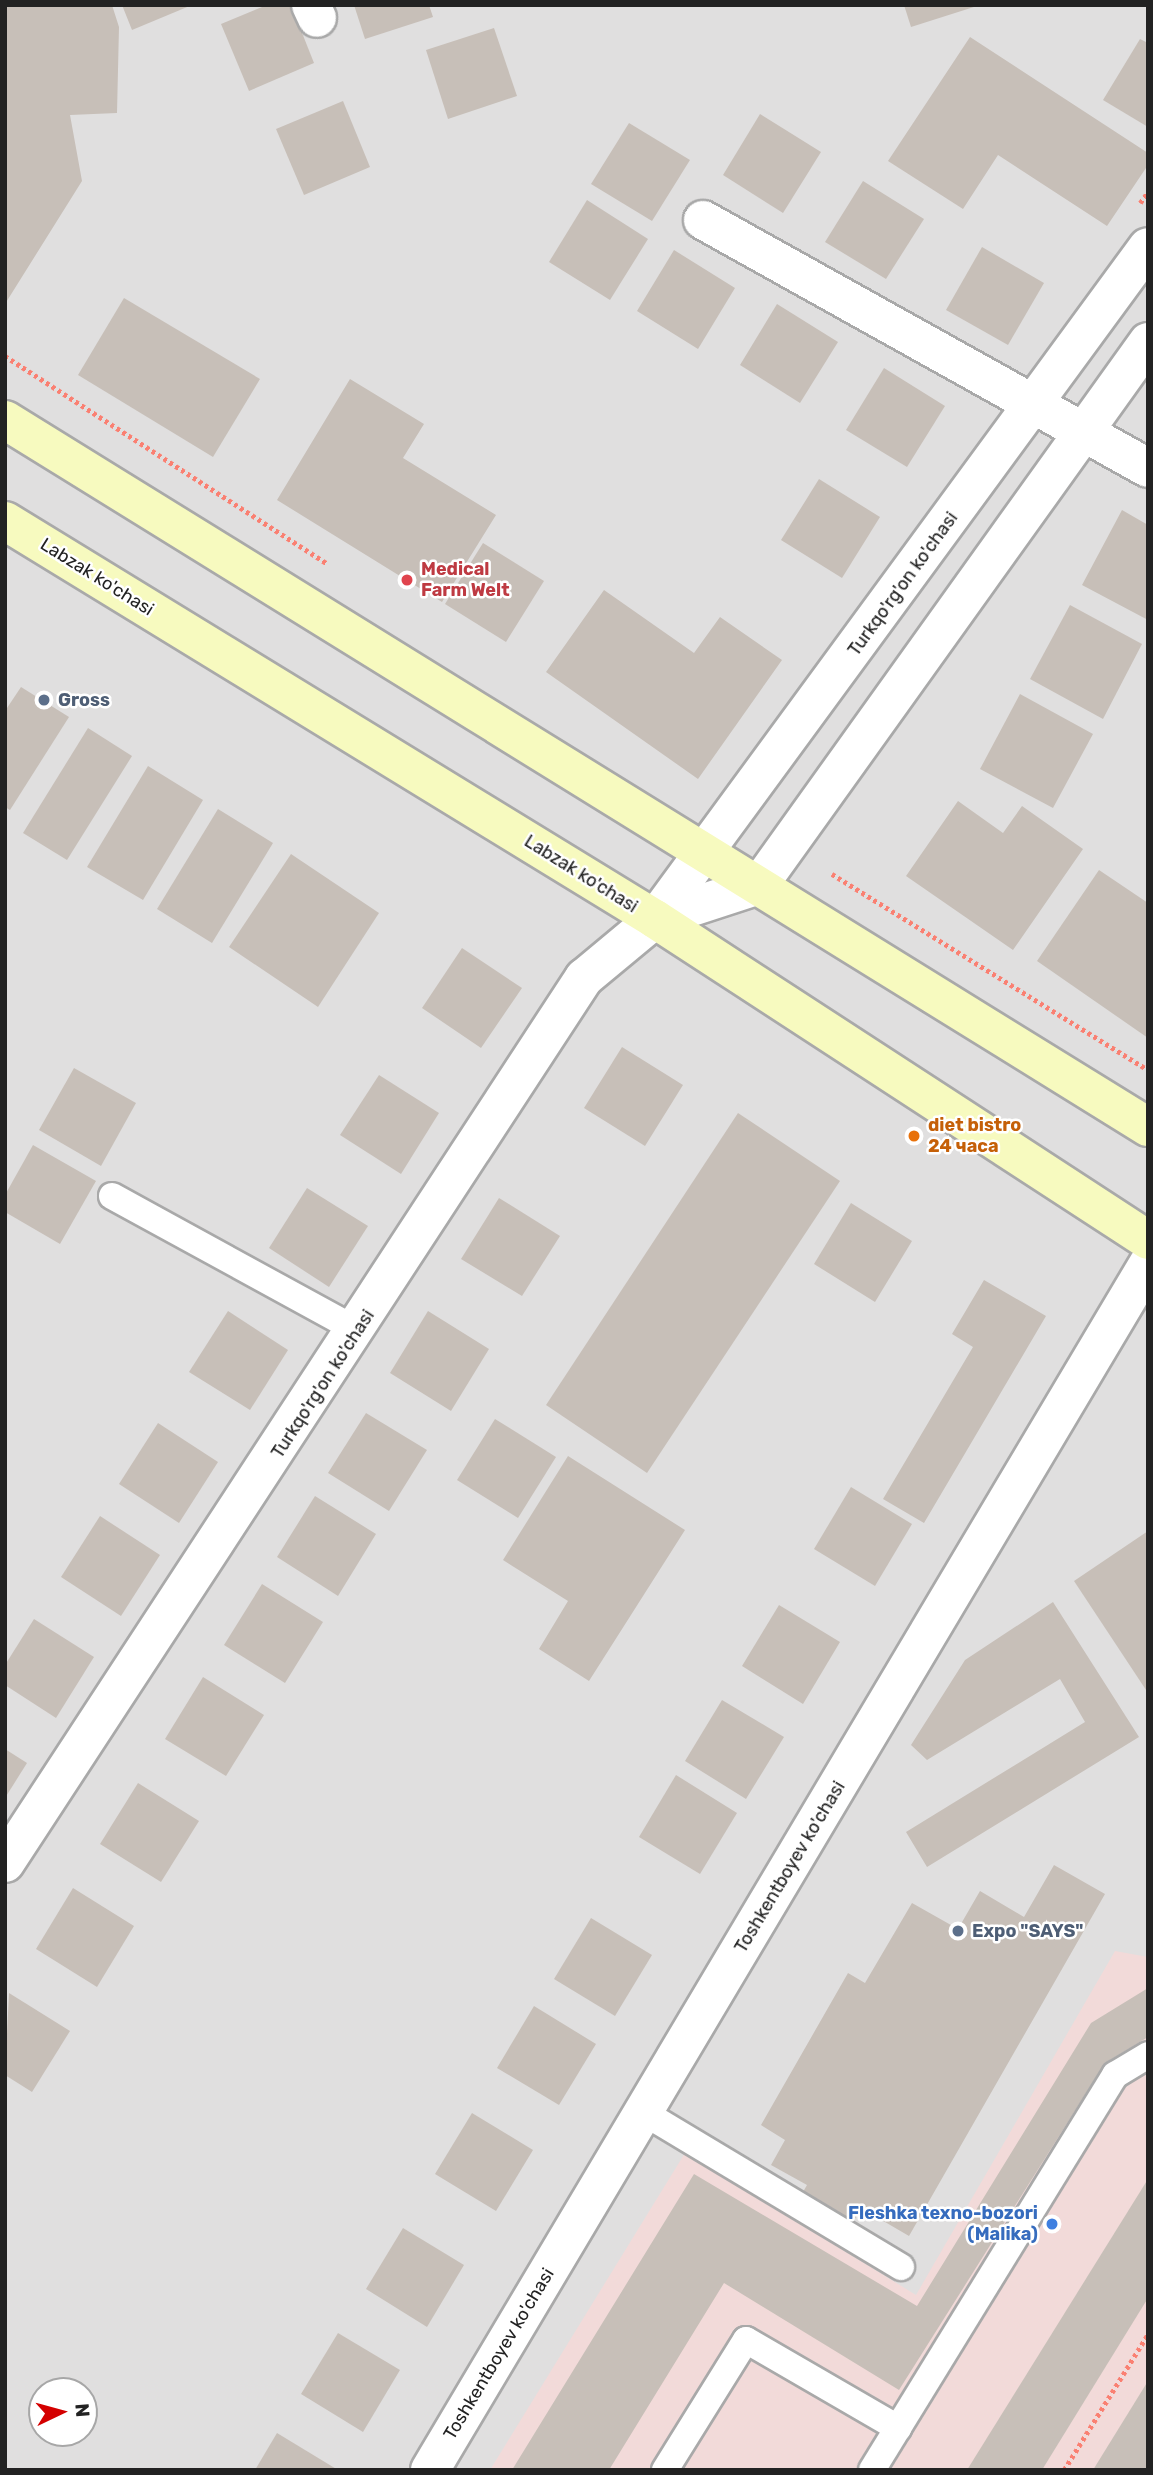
<!DOCTYPE html>
<html>
<head>
<meta charset="utf-8">
<style>
  body { margin:0 }
  #map { position:relative; width:1153px; height:2475px; overflow:hidden; background:#f2efe9; font-family:Rubik,sans-serif }
  div>[style] { position:absolute }
  [style*='--x'] { left:calc(var(--x)*1px); top:calc(var(--y)*1px); width:calc(var(--w)*1px); rotate:calc(var(--a)*1deg) }
  .residential>* { inset:0; background:#e0dfdf }
  .commercial>* { inset:0; background:#f2dad9 }
  .building>* { inset:0; background:#c7bfb8 }
  .path>* { height:4.5px; margin-top:-2.25px; transform-origin:0; background:repeating-linear-gradient(90deg,#fa8072 0 3.5px,transparent 0 7px) }
  .roads { filter:drop-shadow(2px 0 #a9a9a9) drop-shadow(-2px 0 #a9a9a9) drop-shadow(0 2px #a9a9a9) drop-shadow(0 -2px #a9a9a9) }
  .service>* { height:26px; margin:-13px; padding:0 13px; transform-origin:13px; border-radius:13px; background:#fff }
  .minor>* { height:38px; margin:-19px; padding:0 19px; transform-origin:19px; border-radius:19px; background:#fff }
  .secondary>* { height:38px; margin:-19px; padding:0 19px; transform-origin:19px; border-radius:19px; background:#f7fabf }
  .dots>* { width:19px; height:19px; translate:-50% -50%; box-sizing:border-box; border:4px solid #fff; border-radius:50% }
  span { translate:-50% -50%; white-space:nowrap; text-align:center; line-height:1.15; -webkit-text-stroke:5px #fff; paint-order:stroke }
  .health-label { font-size:18px; color:#be3a42; font-weight:700 }
  .left { translate:0 -50%; text-align:left }
  .street-label { font-size:18px; color:#222 }
  .service-label { font-size:18px; color:#4e5e75; font-weight:700 }
  .food-label { font-size:18px; color:#c56008; font-weight:700 }
  .shop-label { font-size:18px; color:#366cbe; font-weight:700 }
  .right { translate:-100% -50%; text-align:right }
  .frame { position:absolute; inset:0; border:7px solid #222; pointer-events:none }
  .north { position:absolute; left:28px; top:2377px; width:70px; height:70px; box-sizing:border-box; background:#fff; border:2px solid #a7a7a7; border-radius:50%; rotate:85deg; font-size:19px; font-weight:700; line-height:28px; text-align:center; color:#222 }
  .north::after { content:''; display:block; margin:auto; width:24px; height:32px; background:#d40000; clip-path:polygon(50% 0,100% 100%,50% 72%,0 100%) }
</style>
</head>
<body>
<div id="map">
  <div class="residential">
    <div style="clip-path:polygon(evenodd,5px 5px,1148px 5px,1148px 2470px,5px 2470px,5px 5px,42px 2391px,84px 2391px,84px 2433px,42px 2433px,42px 2391px)"></div>
  </div>
  <div class="commercial">
    <div style="clip-path:polygon(1115px 1951px,1148px 1957px,1148px 2470px,490px 2470px,685px 2153px,916px 2295px)"></div>
  </div>
  <div class="building">
    <div style="clip-path:polygon(5px 5px,112px 5px,119px 27px,117px 113px,70px 115px,82px 181px,5px 304px)"></div>
    <div style="clip-path:polygon(122px 5px,192px 5px,132px 30px)"></div>
    <div style="clip-path:polygon(267px 5px,291px 5px,314px 63px,249px 91px,221px 24px)"></div>
    <div style="clip-path:polygon(354px 5px,429px 5px,433px 17px,365px 39px)"></div>
    <div style="clip-path:polygon(904px 5px,977px 5px,977px 6px,911px 27px)"></div>
    <div style="clip-path:polygon(494px 28px,517px 96px,448px 119px,426px 50px)"></div>
    <div style="clip-path:polygon(970px 37px,1148px 153px,1148px 165px,1107px 226px,998px 155px,963px 209px,888px 161px)"></div>
    <div style="clip-path:polygon(1140px 39px,1148px 43px,1148px 127px,1103px 100px)"></div>
    <div style="clip-path:polygon(343px 101px,370px 167px,304px 195px,276px 129px)"></div>
    <div style="clip-path:polygon(760px 114px,821px 152px,783px 213px,723px 175px)"></div>
    <div style="clip-path:polygon(629px 123px,690px 160px,652px 221px,591px 184px)"></div>
    <div style="clip-path:polygon(863px 181px,924px 219px,886px 279px,825px 242px)"></div>
    <div style="clip-path:polygon(587px 200px,648px 239px,610px 300px,549px 262px)"></div>
    <div style="clip-path:polygon(982px 247px,1044px 283px,1008px 345px,946px 310px)"></div>
    <div style="clip-path:polygon(674px 250px,735px 288px,698px 349px,637px 311px)"></div>
    <div style="clip-path:polygon(124px 298px,260px 379px,213px 457px,78px 375px)"></div>
    <div style="clip-path:polygon(777px 304px,838px 342px,800px 403px,740px 365px)"></div>
    <div style="clip-path:polygon(884px 368px,945px 406px,907px 467px,846px 430px)"></div>
    <div style="clip-path:polygon(350px 379px,424px 424px,403px 458px,496px 515px,442px 602px,277px 500px)"></div>
    <div style="clip-path:polygon(819px 479px,880px 517px,842px 578px,781px 540px)"></div>
    <div style="clip-path:polygon(1122px 510px,1148px 525px,1148px 620px,1082px 585px)"></div>
    <div style="clip-path:polygon(483px 543px,544px 581px,506px 642px,445px 604px)"></div>
    <div style="clip-path:polygon(604px 590px,694px 653px,720px 617px,782px 660px,698px 779px,546px 672px)"></div>
    <div style="clip-path:polygon(1070px 605px,1142px 644px,1103px 719px,1030px 679px)"></div>
    <div style="clip-path:polygon(21px 687px,69px 717px,10px 810px,5px 807px,5px 711px)"></div>
    <div style="clip-path:polygon(1020px 694px,1093px 734px,1053px 808px,980px 769px)"></div>
    <div style="clip-path:polygon(88px 728px,132px 756px,67px 860px,23px 833px)"></div>
    <div style="clip-path:polygon(148px 766px,203px 800px,143px 900px,87px 867px)"></div>
    <div style="clip-path:polygon(958px 801px,1003px 833px,1022px 806px,1083px 849px,1013px 950px,906px 876px)"></div>
    <div style="clip-path:polygon(218px 809px,273px 843px,212px 943px,157px 909px)"></div>
    <div style="clip-path:polygon(291px 854px,379px 913px,318px 1007px,229px 947px)"></div>
    <div style="clip-path:polygon(1099px 870px,1148px 903px,1148px 1038px,1037px 961px)"></div>
    <div style="clip-path:polygon(462px 948px,522px 988px,481px 1048px,422px 1008px)"></div>
    <div style="clip-path:polygon(622px 1047px,683px 1085px,645px 1146px,584px 1108px)"></div>
    <div style="clip-path:polygon(74px 1068px,136px 1103px,101px 1166px,39px 1130px)"></div>
    <div style="clip-path:polygon(379px 1075px,439px 1113px,401px 1174px,340px 1135px)"></div>
    <div style="clip-path:polygon(738px 1113px,840px 1181px,647px 1473px,546px 1405px)"></div>
    <div style="clip-path:polygon(33px 1145px,96px 1181px,60px 1244px,5px 1212px,5px 1195px)"></div>
    <div style="clip-path:polygon(307px 1188px,368px 1226px,329px 1287px,269px 1248px)"></div>
    <div style="clip-path:polygon(499px 1198px,560px 1236px,522px 1296px,461px 1259px)"></div>
    <div style="clip-path:polygon(851px 1203px,912px 1241px,875px 1302px,814px 1264px)"></div>
    <div style="clip-path:polygon(984px 1280px,1046px 1316px,924px 1523px,883px 1499px,973px 1347px,952px 1334px)"></div>
    <div style="clip-path:polygon(228px 1311px,288px 1350px,250px 1410px,189px 1372px)"></div>
    <div style="clip-path:polygon(428px 1311px,489px 1349px,451px 1411px,390px 1373px)"></div>
    <div style="clip-path:polygon(366px 1413px,427px 1450px,389px 1511px,328px 1473px)"></div>
    <div style="clip-path:polygon(495px 1419px,556px 1457px,518px 1518px,457px 1480px)"></div>
    <div style="clip-path:polygon(158px 1423px,218px 1462px,179px 1523px,119px 1484px)"></div>
    <div style="clip-path:polygon(568px 1456px,685px 1530px,589px 1681px,539px 1649px,568px 1601px,503px 1560px)"></div>
    <div style="clip-path:polygon(851px 1487px,912px 1524px,875px 1586px,814px 1549px)"></div>
    <div style="clip-path:polygon(315px 1496px,376px 1534px,338px 1596px,277px 1557px)"></div>
    <div style="clip-path:polygon(100px 1516px,160px 1555px,121px 1616px,61px 1577px)"></div>
    <div style="clip-path:polygon(1148px 1531px,1148px 1693px,1074px 1581px)"></div>
    <div style="clip-path:polygon(262px 1584px,323px 1622px,285px 1683px,224px 1645px)"></div>
    <div style="clip-path:polygon(1053px 1602px,1139px 1737px,927px 1867px,906px 1832px,1085px 1722px,1060px 1679px,927px 1760px,911px 1745px,965px 1660px)"></div>
    <div style="clip-path:polygon(779px 1605px,840px 1642px,803px 1704px,742px 1666px)"></div>
    <div style="clip-path:polygon(34px 1619px,94px 1657px,56px 1718px,5px 1685px,5px 1665px)"></div>
    <div style="clip-path:polygon(203px 1677px,264px 1715px,226px 1776px,165px 1739px)"></div>
    <div style="clip-path:polygon(722px 1700px,784px 1737px,746px 1799px,685px 1761px)"></div>
    <div style="clip-path:polygon(5px 1749px,27px 1763px,5px 1798px)"></div>
    <div style="clip-path:polygon(676px 1775px,737px 1813px,700px 1874px,639px 1837px)"></div>
    <div style="clip-path:polygon(138px 1783px,199px 1821px,161px 1882px,100px 1844px)"></div>
    <div style="clip-path:polygon(1054px 1865px,1105px 1894px,909px 2236px,861px 2208px,853px 2222px,803px 2192px,807px 2185px,771px 2165px,785px 2140px,761px 2125px,848px 1973px,865px 1983px,912px 1903px,958px 1929px,980px 1891px,1024px 1917px)"></div>
    <div style="clip-path:polygon(73px 1888px,134px 1926px,97px 1987px,36px 1949px)"></div>
    <div style="clip-path:polygon(591px 1918px,652px 1955px,615px 2016px,554px 1979px)"></div>
    <div style="clip-path:polygon(1148px 1988px,1148px 2037px,1105px 2063px,899px 2390px,724px 2283px,609px 2470px,512px 2470px,694px 2174px,917px 2306px,1091px 2023px)"></div>
    <div style="clip-path:polygon(9px 1993px,70px 2031px,32px 2092px,5px 2075px)"></div>
    <div style="clip-path:polygon(534px 2006px,596px 2044px,559px 2105px,497px 2068px)"></div>
    <div style="clip-path:polygon(472px 2113px,533px 2150px,496px 2211px,435px 2174px)"></div>
    <div style="clip-path:polygon(1148px 2179px,1148px 2298px,1042px 2470px,967px 2470px)"></div>
    <div style="clip-path:polygon(403px 2228px,464px 2265px,427px 2327px,366px 2289px)"></div>
    <div style="clip-path:polygon(338px 2333px,400px 2370px,363px 2432px,301px 2394px)"></div>
    <div style="clip-path:polygon(1148px 2381px,1148px 2470px,1093px 2470px)"></div>
    <div style="clip-path:polygon(277px 2433px,338px 2470px,255px 2470px)"></div>
  </div>
  <div class="path">
    <div style="--x:1140;--y:203;--w:14;--a:-54"></div>
    <div style="--x:5;--y:356;--w:384;--a:32.8"></div>
    <div style="--x:832;--y:874;--w:372;--a:31.8"></div>
    <div style="--x:1064;--y:2470;--w:160;--a:-58.3"></div>
  </div>
  <div class="roads">
    <div class="service">
      <div style="--x:112;--y:1196;--w:281;--a:28.7"></div>
      <div style="--x:643;--y:2112;--w:301;--a:31"></div>
      <div style="--x:665;--y:2470;--w:153;--a:-58.1"></div>
      <div style="--x:746;--y:2340;--w:176;--a:30.1"></div>
      <div style="--x:872;--y:2470;--w:464;--a:-58.4"></div>
      <div style="--x:1115;--y:2075;--w:39;--a:-31"></div>
    </div>
    <div class="minor">
      <div style="--x:311;--y:5;--w:14;--a:65"></div>
      <div style="--x:703;--y:220;--w:509;--a:29.13"></div>
      <div style="--x:655;--y:919;--w:109;--a:-18.1"></div>
      <div style="--x:759;--y:885;--w:668;--a:-54.38"></div>
      <div style="--x:5;--y:1863;--w:1058;--a:-56.81"></div>
      <div style="--x:584;--y:978;--w:92;--a:-39.7"></div>
      <div style="--x:655;--y:919;--w:833;--a:-53.74"></div>
      <div style="--x:430;--y:2470;--w:1404;--a:-59.23"></div>
    </div>
    <div class="secondary">
      <div style="--x:5;--y:420;--w:1344;--a:31.74"></div>
      <div style="--x:5;--y:521;--w:762;--a:31.48"></div>
      <div style="--x:655;--y:919;--w:588;--a:33.07"></div>
    </div>
  </div>
  <div class="dots">
    <div style="left:407px;top:580px;background:#e0444e"></div>
    <div style="left:44px;top:700px;background:#5c6f8a"></div>
    <div style="left:914px;top:1136px;background:#e8710a"></div>
    <div style="left:958px;top:1931px;background:#5c6f8a"></div>
    <div style="left:1052px;top:2224px;background:#3f7fe0"></div>
  </div>
  <div class="health-label">
    <span class="left" style="left:421px;top:580px">Medical<br>Farm Welt</span>
  </div>
  <div class="street-label">
    <span style="left:97px;top:577px;rotate:32deg">Labzak ko'chasi</span>
    <span style="left:903px;top:584px;rotate:-54deg">Turkqo'rg'on ko'chasi</span>
    <span style="left:581px;top:874px;rotate:32deg">Labzak ko'chasi</span>
    <span style="left:323px;top:1384px;rotate:-57deg">Turkqo'rg'on ko'chasi</span>
    <span style="left:790px;top:1867px;rotate:-59deg">Toshkentboyev ko'chasi</span>
    <span style="left:499px;top:2354px;rotate:-59deg">Toshkentboyev ko'chasi</span>
  </div>
  <div class="service-label">
    <span class="left" style="left:58px;top:700px">Gross</span>
    <span class="left" style="left:972px;top:1931px">Expo "SAYS"</span>
  </div>
  <div class="food-label">
    <span class="left" style="left:928px;top:1136px">diet bistro<br>24 часа</span>
  </div>
  <div class="shop-label">
    <span class="right" style="left:1038px;top:2224px">Fleshka texno-bozori<br>(Malika)</span>
  </div>
  <div class="frame"></div>
  <div class="north">N</div>
</div>
</body>
</html>
